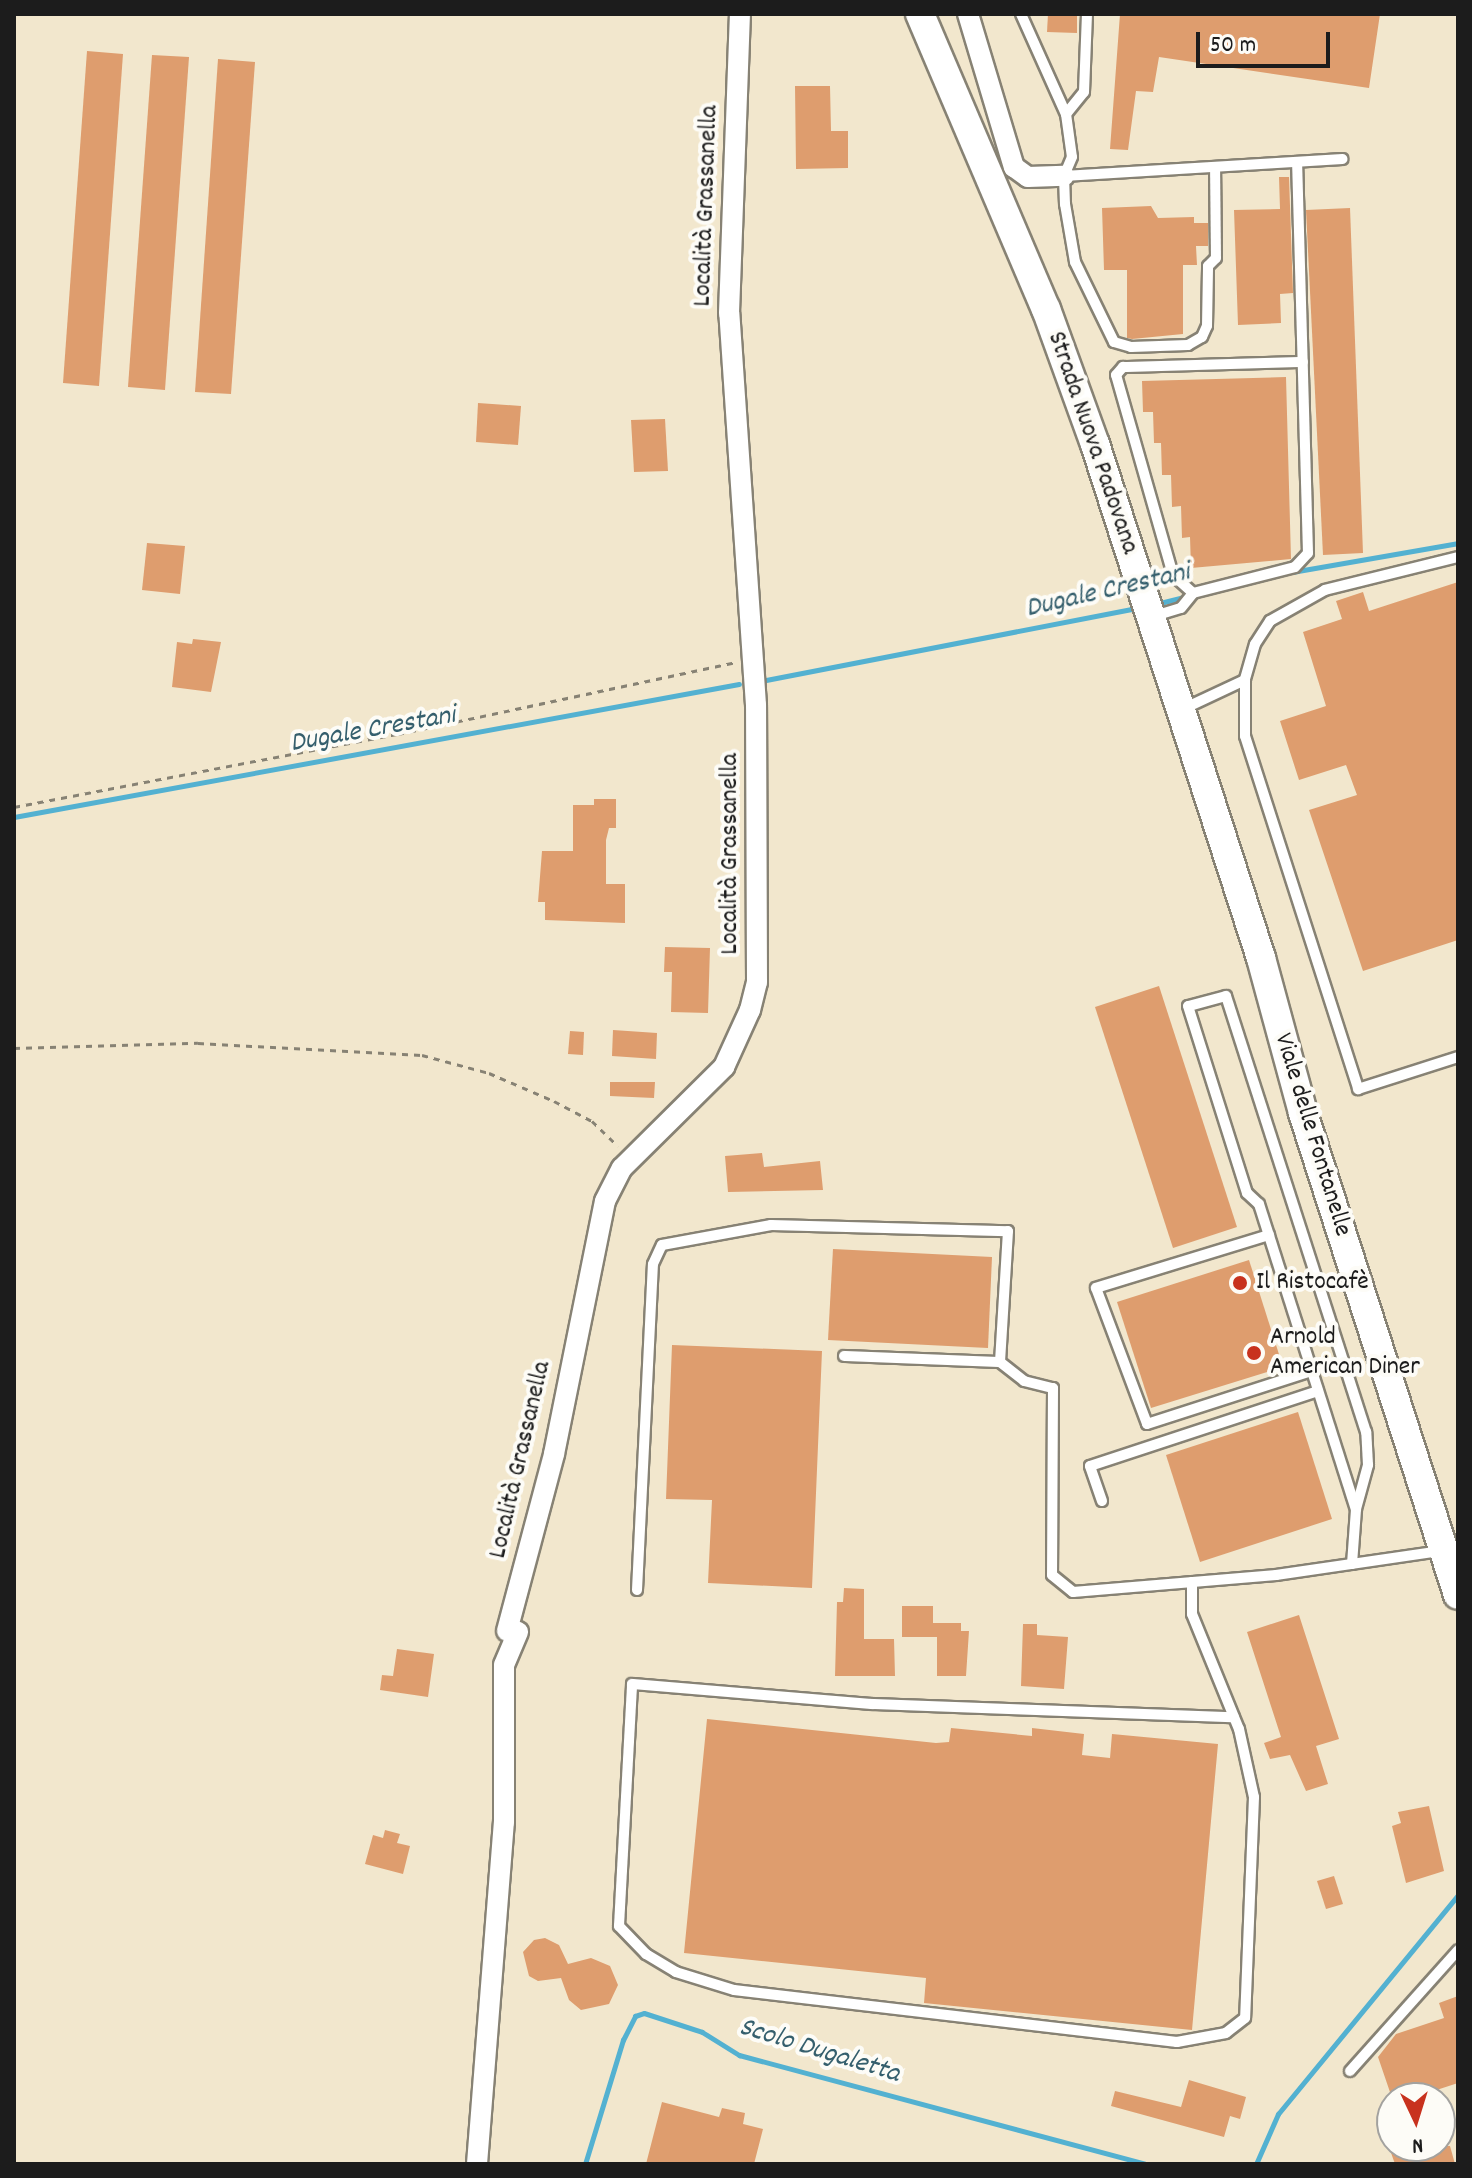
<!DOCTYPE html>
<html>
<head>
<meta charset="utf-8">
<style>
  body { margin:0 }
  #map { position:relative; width:1472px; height:2178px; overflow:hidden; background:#f2e7cd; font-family:Dekko,sans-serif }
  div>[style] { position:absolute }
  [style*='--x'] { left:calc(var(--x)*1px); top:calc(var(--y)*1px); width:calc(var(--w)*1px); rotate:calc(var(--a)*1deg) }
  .stream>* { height:5px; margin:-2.5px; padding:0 2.5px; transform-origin:2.5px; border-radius:2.5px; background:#53b1d1 }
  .building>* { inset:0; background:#de9d6e }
  .path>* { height:3px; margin-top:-1.5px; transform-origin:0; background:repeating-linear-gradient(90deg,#878274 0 6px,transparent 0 12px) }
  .roads { filter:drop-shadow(2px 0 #878274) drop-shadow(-2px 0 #878274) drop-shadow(0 2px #878274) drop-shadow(0 -2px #878274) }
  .service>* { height:10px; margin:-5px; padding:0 5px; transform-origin:5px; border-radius:5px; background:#fff }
  .minor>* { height:20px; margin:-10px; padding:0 10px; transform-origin:10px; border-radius:10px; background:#fff }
  .secondary>* { height:28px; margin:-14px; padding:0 14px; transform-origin:14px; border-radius:14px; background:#fff }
  .dots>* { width:22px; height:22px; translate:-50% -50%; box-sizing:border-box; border:4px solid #fdfcf7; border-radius:50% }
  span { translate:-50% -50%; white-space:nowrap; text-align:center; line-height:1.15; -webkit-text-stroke:8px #fdfcf7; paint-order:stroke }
  .street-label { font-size:26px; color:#1c1c1c }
  .poi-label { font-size:26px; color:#1c1c1c }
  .left { translate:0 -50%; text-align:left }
  .water-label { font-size:28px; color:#355f6d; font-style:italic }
  .frame { position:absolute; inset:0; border:16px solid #1c1c1c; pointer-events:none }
  .north { position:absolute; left:1376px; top:2082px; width:80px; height:80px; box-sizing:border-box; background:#fdfcf7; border:2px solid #a3a29f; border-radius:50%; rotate:176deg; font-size:22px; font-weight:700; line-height:32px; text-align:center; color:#1c1c1c }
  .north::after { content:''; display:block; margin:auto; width:28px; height:36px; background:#c8321e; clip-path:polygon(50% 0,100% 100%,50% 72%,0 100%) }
  .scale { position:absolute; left:1196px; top:32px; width:134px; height:36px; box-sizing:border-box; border:4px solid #1c1c1c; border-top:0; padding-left:10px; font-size:24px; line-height:28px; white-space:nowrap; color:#1c1c1c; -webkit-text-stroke:6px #fdfcf7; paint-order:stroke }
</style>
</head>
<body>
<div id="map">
  <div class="stream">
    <div style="--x:1292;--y:572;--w:169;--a:-9.9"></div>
    <div style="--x:1156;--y:604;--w:34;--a:-14"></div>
    <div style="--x:766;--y:680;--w:379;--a:-11"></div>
    <div style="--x:14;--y:817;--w:737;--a:-10.4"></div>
    <div style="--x:585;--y:2164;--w:130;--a:-73"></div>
    <div style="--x:623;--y:2040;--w:27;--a:-63"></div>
    <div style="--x:635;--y:2016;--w:9;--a:-18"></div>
    <div style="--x:644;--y:2013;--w:61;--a:18.1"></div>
    <div style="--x:702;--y:2032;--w:44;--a:31.9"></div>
    <div style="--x:739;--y:2055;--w:420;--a:15"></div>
    <div style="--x:1256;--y:2164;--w:55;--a:-66.3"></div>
    <div style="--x:1278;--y:2114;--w:283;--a:-50.6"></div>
  </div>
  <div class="building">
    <div style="clip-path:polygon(1048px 14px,1077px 14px,1077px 33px,1047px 32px)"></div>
    <div style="clip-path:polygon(1120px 14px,1380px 14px,1369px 88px,1159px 57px,1153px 92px,1136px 91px,1128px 150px,1110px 149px)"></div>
    <div style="clip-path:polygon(87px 51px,123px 54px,99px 386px,63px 383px)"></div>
    <div style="clip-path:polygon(152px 55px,189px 57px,165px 390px,128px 387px)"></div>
    <div style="clip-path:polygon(218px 59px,255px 62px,231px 394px,195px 392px)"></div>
    <div style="clip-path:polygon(795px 86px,830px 86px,831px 131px,848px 131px,848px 168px,796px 169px)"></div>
    <div style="clip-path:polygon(1279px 177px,1289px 177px,1293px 293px,1280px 294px,1281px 323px,1238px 325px,1234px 210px,1280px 209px)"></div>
    <div style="clip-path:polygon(1151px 206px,1158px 218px,1194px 217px,1194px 223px,1208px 223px,1208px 246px,1196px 246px,1197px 265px,1183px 265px,1183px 334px,1132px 339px,1127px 338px,1127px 270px,1104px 270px,1102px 208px)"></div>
    <div style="clip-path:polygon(1350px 208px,1363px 553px,1323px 555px,1306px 210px)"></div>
    <div style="clip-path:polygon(1286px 377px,1291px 559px,1191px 568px,1190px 537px,1182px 538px,1181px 506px,1172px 507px,1171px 475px,1162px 475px,1161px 443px,1154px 443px,1153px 412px,1143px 412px,1142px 381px)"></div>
    <div style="clip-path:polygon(478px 403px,521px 406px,518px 445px,476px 442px)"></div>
    <div style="clip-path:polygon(665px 419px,668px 471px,634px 472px,631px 420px)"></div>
    <div style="clip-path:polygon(147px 543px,185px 546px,180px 594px,142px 590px)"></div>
    <div style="clip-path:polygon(1458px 582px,1458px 940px,1363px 971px,1309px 810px,1357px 795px,1346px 765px,1299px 780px,1280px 721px,1326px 706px,1303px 632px,1342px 619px,1336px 601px,1363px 592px,1369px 611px)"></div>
    <div style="clip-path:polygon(193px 639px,221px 642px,211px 692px,172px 687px,177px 642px,192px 644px)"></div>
    <div style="clip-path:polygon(594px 799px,616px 799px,616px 828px,609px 828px,606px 840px,606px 884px,625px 884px,625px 923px,545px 920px,545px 902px,538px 902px,542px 851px,573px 851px,573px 805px,594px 805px)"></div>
    <div style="clip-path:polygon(665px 947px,710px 948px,708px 1013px,671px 1012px,672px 972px,664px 972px)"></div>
    <div style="clip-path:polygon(1159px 986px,1237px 1227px,1173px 1248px,1095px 1007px)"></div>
    <div style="clip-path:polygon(613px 1030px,657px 1033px,656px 1059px,612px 1056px)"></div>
    <div style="clip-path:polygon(570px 1031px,584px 1032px,583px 1055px,568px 1054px)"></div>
    <div style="clip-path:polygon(610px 1082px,655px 1082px,654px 1098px,610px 1096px)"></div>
    <div style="clip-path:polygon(762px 1153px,764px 1167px,820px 1161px,823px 1190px,728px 1192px,725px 1156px)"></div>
    <div style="clip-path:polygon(833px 1249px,992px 1257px,988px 1348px,828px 1340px)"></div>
    <div style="clip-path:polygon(1249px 1260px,1283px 1367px,1151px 1408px,1117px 1302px)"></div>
    <div style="clip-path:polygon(672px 1345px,822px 1351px,812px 1588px,708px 1583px,712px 1500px,666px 1499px)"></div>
    <div style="clip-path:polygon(1298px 1412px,1332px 1519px,1200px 1562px,1166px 1455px)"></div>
    <div style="clip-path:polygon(844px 1588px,864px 1589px,864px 1639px,894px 1639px,895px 1676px,835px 1676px,837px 1602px,843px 1602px)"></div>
    <div style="clip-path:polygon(902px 1606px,933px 1606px,933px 1623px,961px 1623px,961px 1631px,969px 1631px,966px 1676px,937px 1676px,937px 1637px,902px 1637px)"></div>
    <div style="clip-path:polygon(1299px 1615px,1339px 1739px,1316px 1746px,1328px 1784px,1306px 1791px,1290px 1755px,1270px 1759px,1264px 1743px,1281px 1737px,1247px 1632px)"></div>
    <div style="clip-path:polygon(1023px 1624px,1037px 1624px,1037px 1635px,1068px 1637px,1064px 1689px,1021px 1686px)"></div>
    <div style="clip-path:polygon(397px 1649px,434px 1654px,428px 1697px,380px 1690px,382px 1675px,393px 1676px)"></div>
    <div style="clip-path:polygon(707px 1719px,936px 1743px,949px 1742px,951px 1728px,1032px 1736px,1032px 1728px,1084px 1734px,1082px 1755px,1110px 1758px,1112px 1734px,1218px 1744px,1192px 2030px,924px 2003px,926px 1978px,684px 1953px)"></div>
    <div style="clip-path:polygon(1429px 1806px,1444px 1871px,1406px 1883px,1392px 1826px,1401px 1823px,1398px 1812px)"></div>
    <div style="clip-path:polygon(385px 1830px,400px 1834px,397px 1843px,410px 1846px,403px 1874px,365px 1864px,373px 1835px,383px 1838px)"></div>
    <div style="clip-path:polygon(1334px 1876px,1343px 1904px,1326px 1909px,1317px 1881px)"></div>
    <div style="clip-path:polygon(545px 1938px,559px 1945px,568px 1964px,591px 1958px,610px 1966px,618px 1985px,609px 2004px,581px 2010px,569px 2000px,561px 1978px,538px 1981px,529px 1976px,523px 1952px,534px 1940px)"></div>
    <div style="clip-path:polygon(1458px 1996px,1458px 2083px,1412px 2098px,1392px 2098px,1378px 2057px,1396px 2034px,1444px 2018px,1439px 2003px)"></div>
    <div style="clip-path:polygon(1189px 2080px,1246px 2097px,1240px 2119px,1230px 2116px,1224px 2137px,1111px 2106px,1115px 2091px,1181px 2107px)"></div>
    <div style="clip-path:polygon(662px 2102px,719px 2117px,722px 2108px,745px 2113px,743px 2124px,763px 2129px,754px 2164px,646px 2164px)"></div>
    <div style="clip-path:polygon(1404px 2146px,1450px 2146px,1455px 2164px,1395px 2164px,1390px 2150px)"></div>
  </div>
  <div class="path">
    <div style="--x:14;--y:807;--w:391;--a:-10.8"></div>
    <div style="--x:398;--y:734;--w:346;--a:-12"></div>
    <div style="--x:14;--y:1048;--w:184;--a:-1.6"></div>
    <div style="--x:198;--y:1043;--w:224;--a:3.1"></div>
    <div style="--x:422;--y:1055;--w:69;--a:15"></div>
    <div style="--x:489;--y:1073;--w:71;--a:23.3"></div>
    <div style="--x:554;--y:1101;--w:43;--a:27.8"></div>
    <div style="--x:592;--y:1121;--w:36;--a:44"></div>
  </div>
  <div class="roads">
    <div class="service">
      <div style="--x:1021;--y:14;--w:110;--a:65.8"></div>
      <div style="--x:1066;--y:114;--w:43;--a:82.1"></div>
      <div style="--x:1072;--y:157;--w:21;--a:113"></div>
      <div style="--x:1064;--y:176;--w:28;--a:88"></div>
      <div style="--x:1065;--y:204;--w:59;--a:80.2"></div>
      <div style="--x:1075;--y:262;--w:89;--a:64"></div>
      <div style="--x:1114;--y:342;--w:18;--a:16"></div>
      <div style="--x:1131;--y:347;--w:57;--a:-2"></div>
      <div style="--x:1188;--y:345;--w:16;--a:-30"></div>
      <div style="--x:1202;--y:337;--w:12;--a:-66"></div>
      <div style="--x:1207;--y:326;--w:60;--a:-89"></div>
      <div style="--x:1208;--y:266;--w:11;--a:-45"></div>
      <div style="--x:1216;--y:258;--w:91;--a:-90.6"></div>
      <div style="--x:1066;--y:114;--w:28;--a:-51"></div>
      <div style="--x:1084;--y:92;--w:78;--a:-87.8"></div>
      <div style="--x:1064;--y:176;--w:279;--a:-3.5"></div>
      <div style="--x:1458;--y:557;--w:137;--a:166.1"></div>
      <div style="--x:1325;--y:590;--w:63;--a:150.6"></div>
      <div style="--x:1270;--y:621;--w:27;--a:123"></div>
      <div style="--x:1255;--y:644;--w:37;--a:106"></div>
      <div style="--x:1245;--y:680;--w:56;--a:90"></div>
      <div style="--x:1245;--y:736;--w:371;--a:72.2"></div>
      <div style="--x:1358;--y:1089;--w:105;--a:-17.7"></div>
      <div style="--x:1193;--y:593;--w:27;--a:-138"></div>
      <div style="--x:1173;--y:575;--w:208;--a:-105.9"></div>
      <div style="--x:1116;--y:375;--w:11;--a:-49"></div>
      <div style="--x:1123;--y:367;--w:180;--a:-1.6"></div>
      <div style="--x:1151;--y:617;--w:31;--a:-17"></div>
      <div style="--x:1181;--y:608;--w:19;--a:-51"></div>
      <div style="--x:1193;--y:593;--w:105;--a:-14.3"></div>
      <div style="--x:1295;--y:567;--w:19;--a:-47"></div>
      <div style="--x:1308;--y:553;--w:391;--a:-91.6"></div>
      <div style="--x:1183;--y:709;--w:68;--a:-25.1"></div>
      <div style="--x:1269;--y:1235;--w:181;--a:163"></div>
      <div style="--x:1096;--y:1288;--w:145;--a:69.4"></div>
      <div style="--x:1147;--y:1424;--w:172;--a:-17.9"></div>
      <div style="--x:844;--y:1356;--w:156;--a:2.2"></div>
      <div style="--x:1102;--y:1501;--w:37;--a:-109"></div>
      <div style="--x:1090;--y:1466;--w:240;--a:-18.2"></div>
      <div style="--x:1352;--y:1564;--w:55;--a:-85.8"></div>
      <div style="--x:1356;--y:1509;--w:46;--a:-74.7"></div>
      <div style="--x:1368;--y:1465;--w:33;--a:-93"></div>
      <div style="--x:1366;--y:1432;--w:458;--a:-107.8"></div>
      <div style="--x:1226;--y:996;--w:39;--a:165"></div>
      <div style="--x:1188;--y:1006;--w:196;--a:72.5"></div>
      <div style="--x:1247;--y:1193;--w:16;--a:43"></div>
      <div style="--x:1259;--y:1204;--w:320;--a:72.4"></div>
      <div style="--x:1192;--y:1582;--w:32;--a:90"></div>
      <div style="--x:1192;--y:1614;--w:124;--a:67.8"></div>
      <div style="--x:1239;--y:1729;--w:70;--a:77.6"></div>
      <div style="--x:1254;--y:1797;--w:221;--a:92.3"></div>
      <div style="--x:1245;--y:2018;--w:24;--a:142"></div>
      <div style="--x:1226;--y:2033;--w:50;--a:169.6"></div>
      <div style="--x:1177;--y:2042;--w:446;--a:-173.3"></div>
      <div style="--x:734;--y:1990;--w:61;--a:-162.8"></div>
      <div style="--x:676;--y:1972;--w:35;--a:-149"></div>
      <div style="--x:646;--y:1954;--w:39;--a:-134"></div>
      <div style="--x:619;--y:1926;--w:242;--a:-86.9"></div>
      <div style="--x:632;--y:1684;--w:241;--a:4.8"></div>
      <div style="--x:872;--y:1704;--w:362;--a:2.1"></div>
      <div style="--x:637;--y:1590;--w:326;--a:-87.2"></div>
      <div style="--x:653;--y:1264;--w:21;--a:-65"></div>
      <div style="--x:662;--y:1245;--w:111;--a:-10.4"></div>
      <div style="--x:771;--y:1225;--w:237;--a:1.5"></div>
      <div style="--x:1008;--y:1231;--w:131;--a:93.5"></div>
      <div style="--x:1000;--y:1362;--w:31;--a:38"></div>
      <div style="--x:1024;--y:1381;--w:30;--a:14"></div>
      <div style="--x:1053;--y:1388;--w:187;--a:90.3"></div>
      <div style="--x:1052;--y:1575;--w:27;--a:39"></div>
      <div style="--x:1073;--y:1592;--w:204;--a:-4.8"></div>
      <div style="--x:1276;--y:1575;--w:167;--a:-8.3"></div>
      <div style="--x:1350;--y:2071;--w:162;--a:-48.2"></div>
    </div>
    <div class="minor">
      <div style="--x:968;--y:14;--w:160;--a:73.3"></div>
      <div style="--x:1014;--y:167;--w:17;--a:36"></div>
      <div style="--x:1028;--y:177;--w:36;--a:-2"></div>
      <div style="--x:507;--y:1631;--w:183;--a:-75.1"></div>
      <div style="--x:554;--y:1454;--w:258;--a:-78.6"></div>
      <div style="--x:605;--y:1201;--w:37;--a:-63"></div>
      <div style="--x:622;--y:1168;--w:144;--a:-44.7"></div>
      <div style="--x:724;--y:1067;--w:63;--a:-65.5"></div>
      <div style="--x:750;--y:1010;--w:29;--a:-76"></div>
      <div style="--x:757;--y:982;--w:277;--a:-90.2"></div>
      <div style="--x:756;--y:705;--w:393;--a:-93.9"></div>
      <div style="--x:729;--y:313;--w:299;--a:-87.9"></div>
      <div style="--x:477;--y:2164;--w:343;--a:-85.5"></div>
      <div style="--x:504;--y:1822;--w:157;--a:-90"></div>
      <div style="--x:504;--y:1665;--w:36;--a:-67"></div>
    </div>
    <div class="secondary">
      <div style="--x:920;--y:14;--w:321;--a:66.9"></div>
      <div style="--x:1046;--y:309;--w:144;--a:70.1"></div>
      <div style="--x:1095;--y:444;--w:540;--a:72.1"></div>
      <div style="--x:1261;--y:958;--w:161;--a:74.8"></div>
      <div style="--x:1303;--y:1113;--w:506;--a:72.17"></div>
    </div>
  </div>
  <div class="dots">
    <div style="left:1240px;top:1283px;background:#c8321e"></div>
    <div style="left:1254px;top:1353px;background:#c8321e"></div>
  </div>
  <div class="street-label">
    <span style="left:707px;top:206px;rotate:-88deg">Località Grassanella</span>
    <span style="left:1092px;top:443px;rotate:71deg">Strada Nuova Padovana</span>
    <span style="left:731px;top:854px;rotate:-90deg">Località Grassanella</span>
    <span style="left:1312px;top:1135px;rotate:73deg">Viale delle Fontanelle</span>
    <span style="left:521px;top:1460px;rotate:-77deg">Località Grassanella</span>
  </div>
  <div class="poi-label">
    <span class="left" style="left:1256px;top:1283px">Il Ristocafè</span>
    <span class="left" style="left:1270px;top:1353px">Arnold<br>American Diner</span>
  </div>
  <div class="water-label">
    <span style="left:1108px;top:592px;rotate:-13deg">Dugale Crestani</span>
    <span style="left:373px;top:731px;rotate:-10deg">Dugale Crestani</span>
    <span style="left:819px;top:2052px;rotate:17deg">Scolo Dugaletta</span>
  </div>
  <div class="frame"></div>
  <div class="north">N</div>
  <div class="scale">50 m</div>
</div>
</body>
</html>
